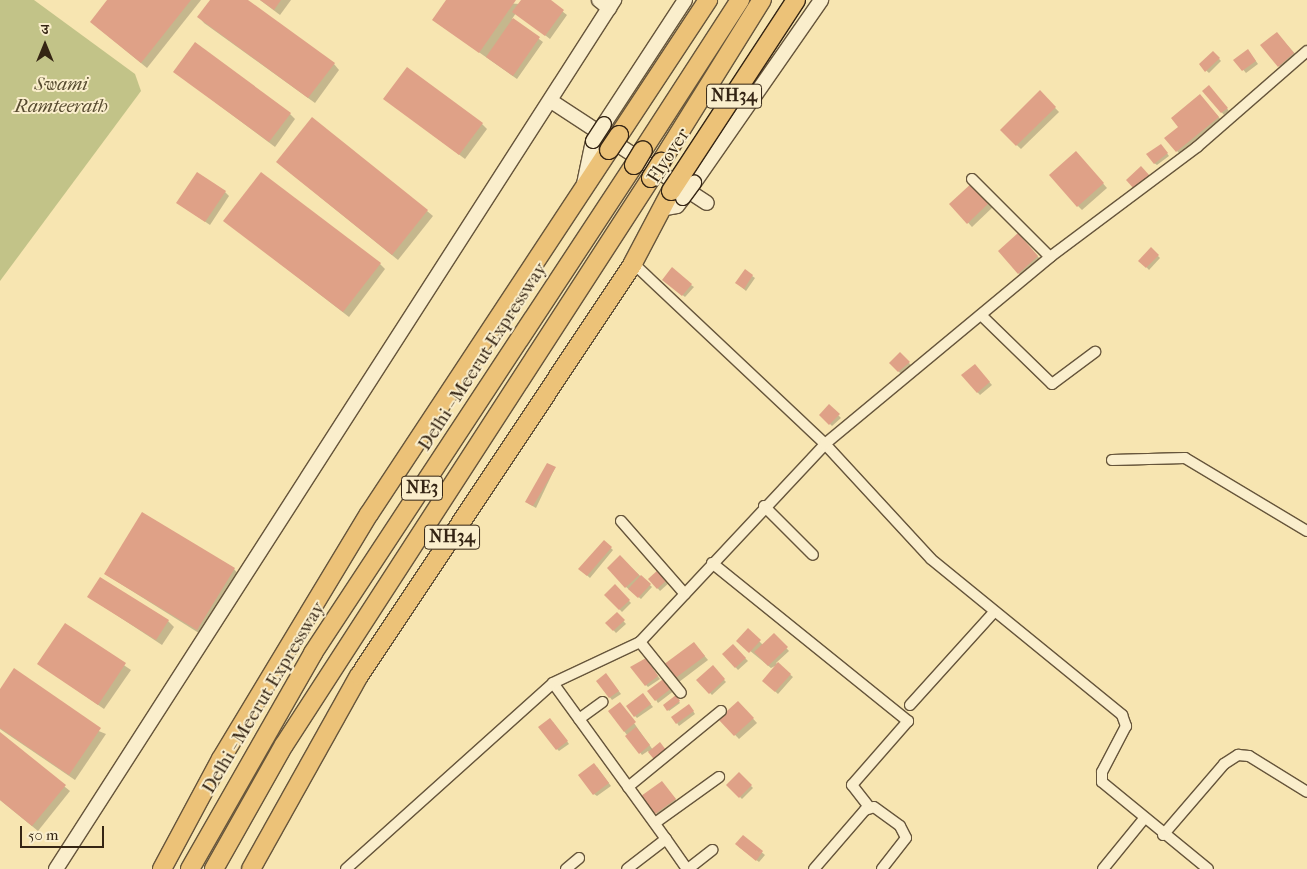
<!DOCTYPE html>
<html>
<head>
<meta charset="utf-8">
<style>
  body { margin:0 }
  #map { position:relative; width:1307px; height:869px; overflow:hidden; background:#f7e5b1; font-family:"IM FELL French Canon","Noto Serif Devanagari",serif }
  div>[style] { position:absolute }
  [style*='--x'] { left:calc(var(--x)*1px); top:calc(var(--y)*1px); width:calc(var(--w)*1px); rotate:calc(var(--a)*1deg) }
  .green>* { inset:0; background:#c2c388 }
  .shadow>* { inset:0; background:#0003 }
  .building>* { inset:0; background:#dfa187 }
  .roads { filter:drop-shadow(1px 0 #66553b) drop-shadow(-1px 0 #66553b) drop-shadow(0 1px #66553b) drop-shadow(0 -1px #66553b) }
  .street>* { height:10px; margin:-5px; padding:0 5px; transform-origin:5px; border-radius:5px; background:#faeecc }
  .secondary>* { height:14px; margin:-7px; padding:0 7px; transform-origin:7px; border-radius:7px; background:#faeecc }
  .highway>* { height:18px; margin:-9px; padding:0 9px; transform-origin:9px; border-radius:9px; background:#ecc278 }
  .bridges { filter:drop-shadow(1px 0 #352514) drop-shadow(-1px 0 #352514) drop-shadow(0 1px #352514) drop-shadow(0 -1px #352514) }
  .secondary-bridge>* { height:14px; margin:-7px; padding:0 7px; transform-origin:7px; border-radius:7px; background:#faeecc }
  .highway-bridge>* { height:18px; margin:-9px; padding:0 9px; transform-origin:9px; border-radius:9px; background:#ecc278 }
  span { translate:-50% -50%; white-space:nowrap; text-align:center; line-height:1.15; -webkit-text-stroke:4px #faeecc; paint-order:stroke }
  .shield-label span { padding:1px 4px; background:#faeecc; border:1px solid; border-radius:4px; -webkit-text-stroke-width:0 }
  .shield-label { font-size:18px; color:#352514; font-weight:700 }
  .park-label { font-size:19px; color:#584c31; font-style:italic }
  .street-label { font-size:19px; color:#352514 }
  .north { position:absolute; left:20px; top:20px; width:50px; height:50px; -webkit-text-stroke:4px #faeecc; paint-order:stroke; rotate:0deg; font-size:14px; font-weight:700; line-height:20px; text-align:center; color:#352514 }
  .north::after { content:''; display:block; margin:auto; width:18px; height:22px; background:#352514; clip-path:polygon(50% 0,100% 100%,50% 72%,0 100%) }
  .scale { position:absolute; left:20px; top:826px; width:84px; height:22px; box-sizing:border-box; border:2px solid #352514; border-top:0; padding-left:6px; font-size:15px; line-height:18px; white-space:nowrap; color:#352514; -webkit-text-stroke:4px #faeecc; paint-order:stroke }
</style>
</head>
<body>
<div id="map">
  <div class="green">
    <div style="clip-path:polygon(0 0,34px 0,135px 74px,141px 91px,0 281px)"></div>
  </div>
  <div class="shadow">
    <div style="clip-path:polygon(109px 0,201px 0,147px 68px,91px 22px)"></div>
    <div style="clip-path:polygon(211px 0,246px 0,334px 64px,339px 70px,315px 103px,204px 23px,199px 17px)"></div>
    <div style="clip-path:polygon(260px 0,291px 0,280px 15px)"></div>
    <div style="clip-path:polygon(447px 0,520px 4px,548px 0,567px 15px,550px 39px,516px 13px,512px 19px,543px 42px,517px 79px,433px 20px)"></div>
    <div style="clip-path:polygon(1280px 37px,1298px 57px,1283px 70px,1279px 66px)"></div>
    <div style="clip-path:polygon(1213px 52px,1221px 61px,1209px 73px,1200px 65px)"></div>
    <div style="clip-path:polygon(1250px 53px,1258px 64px,1246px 73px,1235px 60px)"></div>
    <div style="clip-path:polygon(175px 72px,290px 114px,295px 119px,275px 147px)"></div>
    <div style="clip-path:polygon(1211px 89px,1229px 111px,1224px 115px,1204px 91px)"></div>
    <div style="clip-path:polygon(1040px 92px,1059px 112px,1021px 149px,1001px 130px)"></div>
    <div style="clip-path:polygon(385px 99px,482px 124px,487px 129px,465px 159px)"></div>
    <div style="clip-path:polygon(1204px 100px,1222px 121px,1181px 155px,1177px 151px,1179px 127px)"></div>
    <div style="clip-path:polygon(1163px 148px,1169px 156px,1157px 165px,1154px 163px)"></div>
    <div style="clip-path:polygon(1080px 157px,1107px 188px,1082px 210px,1078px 206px)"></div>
    <div style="clip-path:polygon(277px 162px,427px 211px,433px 216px,398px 260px)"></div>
    <div style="clip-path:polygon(973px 184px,994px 206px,972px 227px,951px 204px)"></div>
    <div style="clip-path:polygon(225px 192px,229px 196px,210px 225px,178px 203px)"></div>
    <div style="clip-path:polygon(225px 221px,380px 264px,385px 269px,349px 317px)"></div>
    <div style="clip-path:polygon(1018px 235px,1041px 260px,1022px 277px,999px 251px)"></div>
    <div style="clip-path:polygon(1151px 249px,1160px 258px,1149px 270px,1140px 260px)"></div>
    <div style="clip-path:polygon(745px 271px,755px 278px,746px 291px,739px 285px)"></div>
    <div style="clip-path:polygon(666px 282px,691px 285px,694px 287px,685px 297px)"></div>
    <div style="clip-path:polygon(900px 354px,911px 365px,901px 374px,891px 363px)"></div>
    <div style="clip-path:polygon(975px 366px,992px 385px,980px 395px,963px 376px)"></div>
    <div style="clip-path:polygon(829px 406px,841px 418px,832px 426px,821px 415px)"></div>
    <div style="clip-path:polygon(555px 468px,536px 508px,529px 504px,526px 501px)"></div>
    <div style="clip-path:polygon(604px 542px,613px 550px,590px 578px,580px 569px)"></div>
    <div style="clip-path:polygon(620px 557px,652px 587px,641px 599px,626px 587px)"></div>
    <div style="clip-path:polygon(234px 569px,239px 575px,202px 635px,105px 574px)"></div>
    <div style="clip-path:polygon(659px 570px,670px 582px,660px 591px,650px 579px)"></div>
    <div style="clip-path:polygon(615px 586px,631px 603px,622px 612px,606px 595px)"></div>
    <div style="clip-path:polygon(89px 597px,168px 621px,174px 627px,162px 645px)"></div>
    <div style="clip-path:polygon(617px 614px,626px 624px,616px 633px,607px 623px)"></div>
    <div style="clip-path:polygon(65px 625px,131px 670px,104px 709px,39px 664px)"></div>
    <div style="clip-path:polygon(748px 630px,763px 645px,774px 635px,789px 651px,776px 663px,793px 677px,778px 694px,764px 681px,777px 665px,771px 668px,738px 641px)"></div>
    <div style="clip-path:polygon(733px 646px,748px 661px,738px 670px,724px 654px)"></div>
    <div style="clip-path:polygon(698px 648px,708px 660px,679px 682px,675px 678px)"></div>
    <div style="clip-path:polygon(648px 662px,660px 679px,648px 687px,646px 685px)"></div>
    <div style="clip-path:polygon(712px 667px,726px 682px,712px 695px,698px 680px)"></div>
    <div style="clip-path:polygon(608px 677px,621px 694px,612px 700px,597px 681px)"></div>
    <div style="clip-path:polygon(665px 679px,675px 690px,658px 703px,656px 700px)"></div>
    <div style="clip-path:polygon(0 691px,106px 734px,75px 780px,0 729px)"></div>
    <div style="clip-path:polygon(645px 697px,653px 707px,637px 718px,635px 716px)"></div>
    <div style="clip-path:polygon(676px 697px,680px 703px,669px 711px,664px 705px)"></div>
    <div style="clip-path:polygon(738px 702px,757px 723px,739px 739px,720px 719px)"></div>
    <div style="clip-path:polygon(622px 706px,653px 750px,658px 763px,648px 751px,642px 755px,624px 731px)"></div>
    <div style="clip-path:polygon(691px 708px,695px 714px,679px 726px,677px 723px)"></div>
    <div style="clip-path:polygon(553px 722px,569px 744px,559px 751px,557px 749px)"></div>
    <div style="clip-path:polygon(0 734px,70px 791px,38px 831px,0 800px)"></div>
    <div style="clip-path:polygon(597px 767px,611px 786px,597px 796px,594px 794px)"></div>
    <div style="clip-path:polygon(739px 774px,753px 788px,742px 799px,728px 785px)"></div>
    <div style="clip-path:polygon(666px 787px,679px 804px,660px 818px,643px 797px)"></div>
    <div style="clip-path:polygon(743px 837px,765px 855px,759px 862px,739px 847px)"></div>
  </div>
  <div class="building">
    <div style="clip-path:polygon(107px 0,191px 0,141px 63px,90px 22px)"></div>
    <div style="clip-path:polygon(210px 0,248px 0,335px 63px,308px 98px,197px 17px)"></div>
    <div style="clip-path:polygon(260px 0,281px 0,274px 10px)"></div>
    <div style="clip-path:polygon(446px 0,516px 0,479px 53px,432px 20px)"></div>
    <div style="clip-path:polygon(521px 0,551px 0,564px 10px,545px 36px,512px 12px)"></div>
    <div style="clip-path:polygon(513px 18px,540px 37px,513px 76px,486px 57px)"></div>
    <div style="clip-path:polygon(1277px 32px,1294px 53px,1278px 67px,1260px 45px)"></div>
    <div style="clip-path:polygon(195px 42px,291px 113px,269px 142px,173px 72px)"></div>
    <div style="clip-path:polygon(1248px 49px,1256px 61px,1242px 71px,1233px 60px)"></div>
    <div style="clip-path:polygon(1213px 51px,1220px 58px,1205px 72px,1199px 64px)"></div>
    <div style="clip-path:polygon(407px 67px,483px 123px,459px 155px,383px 99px)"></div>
    <div style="clip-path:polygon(1209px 85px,1228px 108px,1221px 113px,1202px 91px)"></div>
    <div style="clip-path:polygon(1040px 90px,1056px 107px,1016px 146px,1000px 130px)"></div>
    <div style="clip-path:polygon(1200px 94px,1219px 117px,1176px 152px,1164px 138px,1178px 127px,1171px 118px)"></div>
    <div style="clip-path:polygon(312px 117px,428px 210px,392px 255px,276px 162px)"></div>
    <div style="clip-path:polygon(1161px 144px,1168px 153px,1154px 164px,1146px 154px)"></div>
    <div style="clip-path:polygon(1076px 151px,1104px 183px,1077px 207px,1049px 175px)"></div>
    <div style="clip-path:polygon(1141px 166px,1150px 176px,1135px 190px,1126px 180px)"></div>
    <div style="clip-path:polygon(197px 172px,226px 191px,205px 222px,176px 203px)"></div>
    <div style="clip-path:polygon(261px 172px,381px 263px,343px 312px,223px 221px)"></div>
    <div style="clip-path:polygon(973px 182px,991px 201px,967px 224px,949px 204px)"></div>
    <div style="clip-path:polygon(1018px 233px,1038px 256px,1018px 274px,998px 251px)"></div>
    <div style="clip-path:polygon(1151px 247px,1159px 255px,1146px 268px,1138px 261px)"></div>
    <div style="clip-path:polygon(672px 267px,692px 284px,682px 296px,662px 280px)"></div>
    <div style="clip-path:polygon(745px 269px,753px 275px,744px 289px,735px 283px)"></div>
    <div style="clip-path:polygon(900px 352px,910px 362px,898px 372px,889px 363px)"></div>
    <div style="clip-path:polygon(975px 364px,990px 382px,977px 393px,961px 375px)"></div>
    <div style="clip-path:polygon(829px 404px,840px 414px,829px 425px,819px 415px)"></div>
    <div style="clip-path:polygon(547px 463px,556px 467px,533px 506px,525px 502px)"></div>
    <div style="clip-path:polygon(142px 512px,235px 568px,197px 630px,104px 574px)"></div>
    <div style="clip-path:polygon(604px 540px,612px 547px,587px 576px,578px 569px)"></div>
    <div style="clip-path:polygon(620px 555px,639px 575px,625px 588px,607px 568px)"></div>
    <div style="clip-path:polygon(659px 569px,669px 578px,657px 589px,648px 579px)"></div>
    <div style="clip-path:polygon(641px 575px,651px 584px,638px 598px,628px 589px)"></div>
    <div style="clip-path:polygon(100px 577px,169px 620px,156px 640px,87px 597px)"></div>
    <div style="clip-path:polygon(615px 584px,630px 600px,619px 610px,604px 595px)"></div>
    <div style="clip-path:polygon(617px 612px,625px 620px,613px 631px,605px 623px)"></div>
    <div style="clip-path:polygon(65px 623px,126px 663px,98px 705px,37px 664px)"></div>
    <div style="clip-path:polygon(748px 628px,761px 640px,749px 653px,736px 641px)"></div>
    <div style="clip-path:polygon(774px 633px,788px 647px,768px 666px,754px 652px)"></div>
    <div style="clip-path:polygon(694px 642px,705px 656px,674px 679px,663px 665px)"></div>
    <div style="clip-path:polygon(733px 644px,746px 658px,735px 668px,722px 654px)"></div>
    <div style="clip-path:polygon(646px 658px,658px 676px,645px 686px,630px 667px)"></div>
    <div style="clip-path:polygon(778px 662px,791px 674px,775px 692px,762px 681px)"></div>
    <div style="clip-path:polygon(713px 665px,725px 679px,709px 694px,696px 680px)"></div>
    <div style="clip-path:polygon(14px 668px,101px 728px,69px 775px,0 728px,0 689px)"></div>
    <div style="clip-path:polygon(606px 673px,619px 691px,609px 698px,596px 681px)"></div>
    <div style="clip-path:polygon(666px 677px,673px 687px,655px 701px,647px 691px)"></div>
    <div style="clip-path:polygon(643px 693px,651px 704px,634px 717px,626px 706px)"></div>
    <div style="clip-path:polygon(676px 695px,680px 701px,667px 711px,663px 705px)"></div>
    <div style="clip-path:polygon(738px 701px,754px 718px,734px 736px,718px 719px)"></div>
    <div style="clip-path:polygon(620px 702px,636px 722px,624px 732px,608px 711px)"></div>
    <div style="clip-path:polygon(689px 704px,694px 711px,676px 724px,671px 717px)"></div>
    <div style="clip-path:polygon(550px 718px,568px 741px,556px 750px,538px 727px)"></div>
    <div style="clip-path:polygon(636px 727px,650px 745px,639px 754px,625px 736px)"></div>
    <div style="clip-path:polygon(0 732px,66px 785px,32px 826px,0 800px)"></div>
    <div style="clip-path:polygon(660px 742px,669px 754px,657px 763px,648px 752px)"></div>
    <div style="clip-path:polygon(594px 763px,609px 783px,593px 795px,578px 775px)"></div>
    <div style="clip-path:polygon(739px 772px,752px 785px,739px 798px,726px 785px)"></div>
    <div style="clip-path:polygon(662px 781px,676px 799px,655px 814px,641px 796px)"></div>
    <div style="clip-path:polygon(743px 835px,763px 851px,756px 861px,735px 844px)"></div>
  </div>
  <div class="roads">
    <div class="street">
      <div style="--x:972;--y:179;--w:110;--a:45"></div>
      <div style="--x:633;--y:263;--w:264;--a:43.3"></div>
      <div style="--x:825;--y:444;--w:156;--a:47.3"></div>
      <div style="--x:931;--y:559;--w:247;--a:39.2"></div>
      <div style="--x:1122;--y:715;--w:12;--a:70"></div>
      <div style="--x:1126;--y:726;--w:52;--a:117.6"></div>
      <div style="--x:1102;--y:772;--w:10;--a:90"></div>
      <div style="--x:1102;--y:782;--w:137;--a:39.4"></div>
      <div style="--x:981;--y:315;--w:99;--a:44.2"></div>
      <div style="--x:1052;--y:384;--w:54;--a:-36.7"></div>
      <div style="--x:1112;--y:460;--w:73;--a:-1.6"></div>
      <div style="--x:1185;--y:458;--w:142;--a:30.9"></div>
      <div style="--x:764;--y:506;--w:69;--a:45"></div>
      <div style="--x:621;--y:521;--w:97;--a:48.8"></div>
      <div style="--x:712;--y:563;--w:252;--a:38.9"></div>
      <div style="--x:908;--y:721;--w:85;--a:131.2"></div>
      <div style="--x:852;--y:785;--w:28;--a:52"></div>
      <div style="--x:640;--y:642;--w:65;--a:51.2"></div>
      <div style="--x:553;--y:683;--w:193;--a:54.1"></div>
      <div style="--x:666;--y:839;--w:49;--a:142.4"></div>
      <div style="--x:910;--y:705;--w:124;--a:-47.9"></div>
      <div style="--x:579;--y:719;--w:29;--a:-36"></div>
      <div style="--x:628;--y:787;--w:120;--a:-39.3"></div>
      <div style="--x:655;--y:823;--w:79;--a:-35.7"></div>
      <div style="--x:1163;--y:835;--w:94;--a:-49.3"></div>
      <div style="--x:1224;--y:764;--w:17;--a:-33"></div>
      <div style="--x:1238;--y:755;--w:11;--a:5"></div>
      <div style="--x:1249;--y:756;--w:68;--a:31.8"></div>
      <div style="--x:666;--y:839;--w:37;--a:55"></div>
      <div style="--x:346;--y:869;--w:278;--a:-41.9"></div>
      <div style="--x:553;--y:683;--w:96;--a:-25.2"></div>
      <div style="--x:640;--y:642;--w:271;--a:-46.9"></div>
      <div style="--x:825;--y:444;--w:293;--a:-39.7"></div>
      <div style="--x:1050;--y:257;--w:184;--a:-36.8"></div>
      <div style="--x:1197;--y:147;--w:146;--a:-41.1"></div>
      <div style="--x:566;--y:869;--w:17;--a:-40"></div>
      <div style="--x:688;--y:869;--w:31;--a:-38"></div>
      <div style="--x:814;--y:869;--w:78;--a:-49.2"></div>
      <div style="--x:865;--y:810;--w:9;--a:-18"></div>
      <div style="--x:874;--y:807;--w:32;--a:36"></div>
      <div style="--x:900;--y:826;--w:13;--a:63"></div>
      <div style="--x:906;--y:838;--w:39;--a:128"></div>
      <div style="--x:1103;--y:869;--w:63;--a:-50.8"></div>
    </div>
    <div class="secondary">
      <div style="--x:599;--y:0;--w:13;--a:39"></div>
      <div style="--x:551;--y:101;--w:186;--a:33.2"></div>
      <div style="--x:604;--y:124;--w:148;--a:-56.8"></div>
      <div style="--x:694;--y:183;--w:223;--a:-55.2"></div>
      <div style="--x:584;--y:184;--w:44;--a:-78.2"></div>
      <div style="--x:660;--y:209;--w:17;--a:-10"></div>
      <div style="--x:677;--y:206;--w:10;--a:-53"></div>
      <div style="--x:56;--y:869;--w:1033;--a:-57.29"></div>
    </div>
    <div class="highway">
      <div style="--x:619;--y:135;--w:162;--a:-56.6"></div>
      <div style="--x:643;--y:150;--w:179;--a:-57.1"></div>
      <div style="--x:661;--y:162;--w:191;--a:-58.1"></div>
      <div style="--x:162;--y:869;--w:125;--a:-61.8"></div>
      <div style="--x:221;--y:759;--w:286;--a:-58.9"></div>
      <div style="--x:369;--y:514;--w:436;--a:-56.6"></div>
      <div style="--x:190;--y:869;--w:249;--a:-60.3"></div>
      <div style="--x:313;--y:653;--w:584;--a:-56.66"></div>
      <div style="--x:214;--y:869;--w:142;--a:-60.6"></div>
      <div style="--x:284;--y:745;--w:675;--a:-57.09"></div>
      <div style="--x:251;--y:869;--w:221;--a:-60.8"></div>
      <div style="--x:359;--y:676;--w:496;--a:-56.4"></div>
      <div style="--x:633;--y:263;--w:81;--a:-62.2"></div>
    </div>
  </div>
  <div class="bridges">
    <div class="secondary-bridge">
      <div style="--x:593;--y:141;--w:20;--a:-57"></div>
      <div style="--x:683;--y:198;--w:19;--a:-54"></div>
    </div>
    <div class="highway-bridge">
      <div style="--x:609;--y:150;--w:18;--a:-56"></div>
      <div style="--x:634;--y:165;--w:17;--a:-59"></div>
      <div style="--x:651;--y:178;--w:19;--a:-58"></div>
      <div style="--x:671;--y:191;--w:228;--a:-56.8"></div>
    </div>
  </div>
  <div class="shield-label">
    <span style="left:734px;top:96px">NH34</span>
    <span style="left:422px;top:488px">NE3</span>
    <span style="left:452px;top:537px">NH34</span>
  </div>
  <div class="park-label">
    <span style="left:61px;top:96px">Swami<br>Ramteerath</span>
  </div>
  <div class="street-label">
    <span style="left:669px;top:156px;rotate:-57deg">Flyover</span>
    <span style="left:483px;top:357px;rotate:-57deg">Delhi - Meerut Expressway</span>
    <span style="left:264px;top:698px;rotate:-59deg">Delhi - Meerut Expressway</span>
  </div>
  <div class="north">उ</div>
  <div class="scale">50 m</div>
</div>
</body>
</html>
